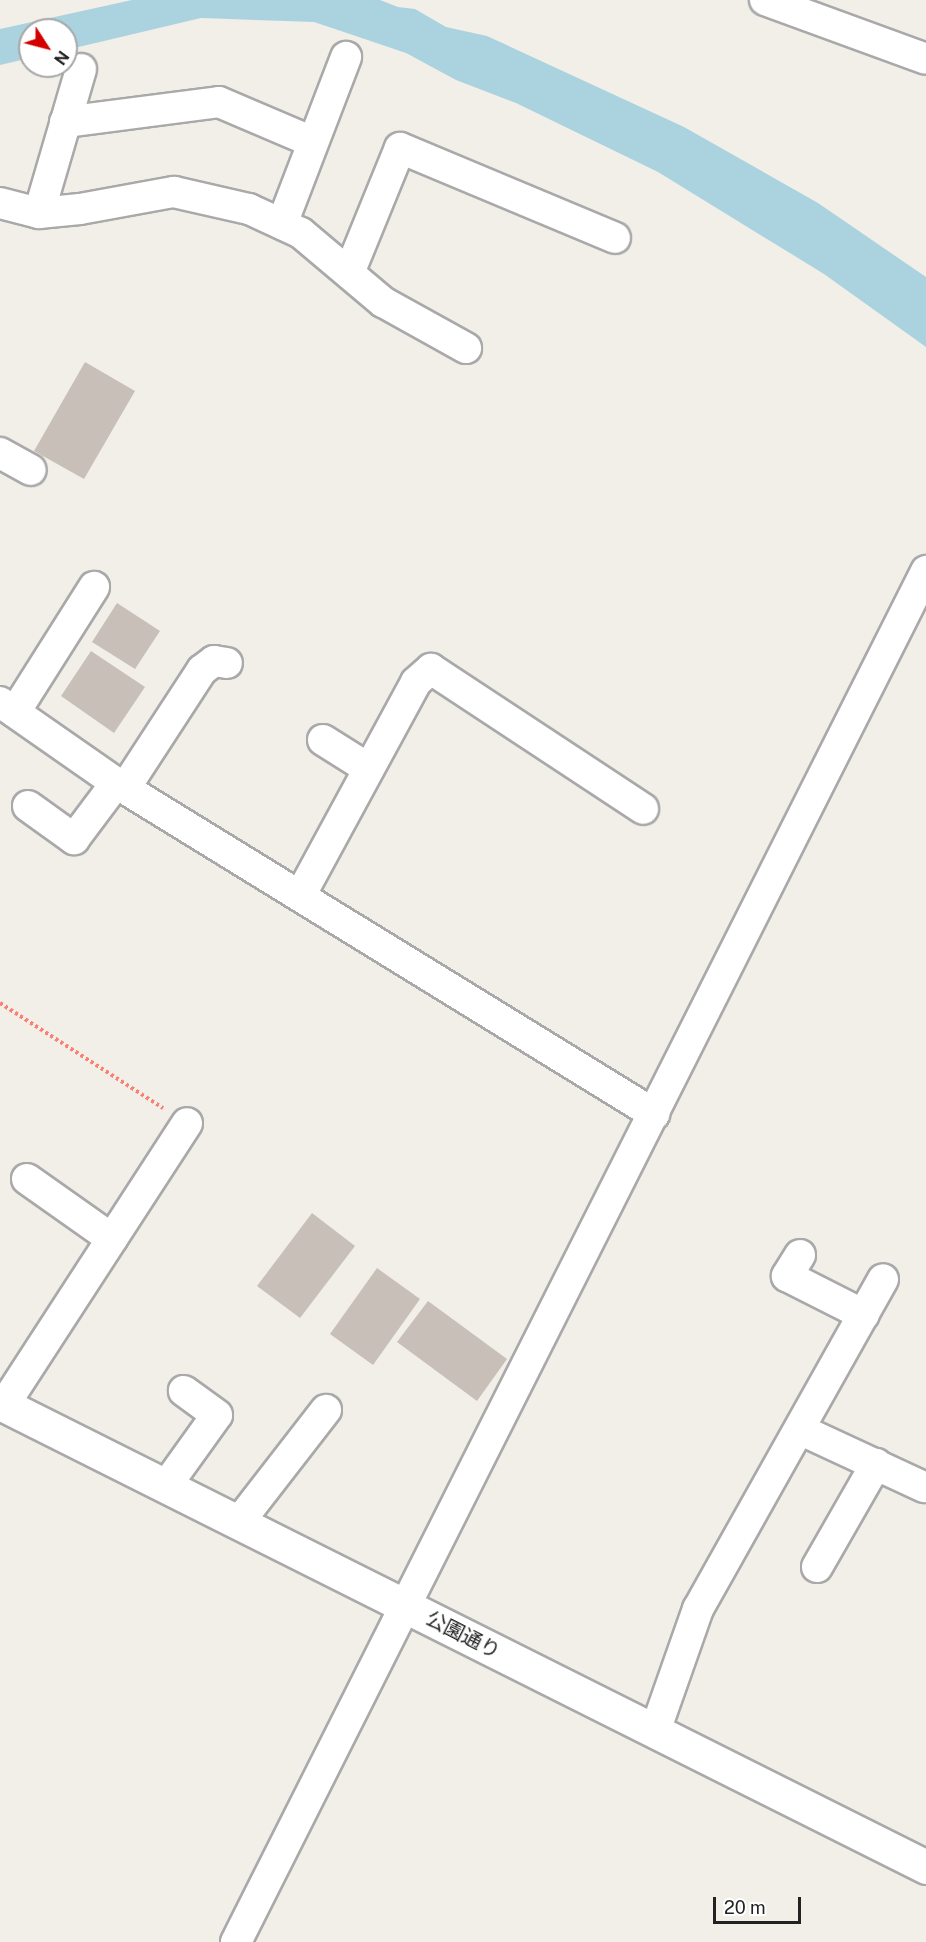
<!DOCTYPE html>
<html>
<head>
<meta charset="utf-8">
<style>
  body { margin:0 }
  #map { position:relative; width:926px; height:1942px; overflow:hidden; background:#f2efe9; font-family:"Public Sans","Noto Sans JP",sans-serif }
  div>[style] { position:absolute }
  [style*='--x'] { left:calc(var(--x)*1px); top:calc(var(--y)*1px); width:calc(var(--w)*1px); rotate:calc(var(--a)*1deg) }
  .water>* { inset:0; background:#aad3df }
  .building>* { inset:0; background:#c7bfb8 }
  .path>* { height:4px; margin-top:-2px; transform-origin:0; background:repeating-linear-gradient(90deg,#fa8072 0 3px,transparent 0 6px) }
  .roads { filter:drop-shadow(2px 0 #a9a9a9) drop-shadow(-2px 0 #a9a9a9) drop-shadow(0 2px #a9a9a9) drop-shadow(0 -2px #a9a9a9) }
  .minor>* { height:30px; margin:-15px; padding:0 15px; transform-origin:15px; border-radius:15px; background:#fff }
  .tertiary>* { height:33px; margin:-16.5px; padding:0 16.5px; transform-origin:16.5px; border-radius:16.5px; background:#fff }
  span { translate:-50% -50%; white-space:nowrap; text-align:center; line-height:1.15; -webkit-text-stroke:4.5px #fff; paint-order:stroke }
  .street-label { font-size:20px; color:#222 }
  .north { position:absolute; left:18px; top:18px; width:60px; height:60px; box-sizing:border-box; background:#fff; border:2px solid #a7a7a7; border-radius:50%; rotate:126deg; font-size:16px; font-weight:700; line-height:24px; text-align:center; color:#222 }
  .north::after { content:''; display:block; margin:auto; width:21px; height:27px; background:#d40000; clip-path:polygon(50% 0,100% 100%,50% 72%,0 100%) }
  .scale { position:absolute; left:713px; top:1897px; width:88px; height:27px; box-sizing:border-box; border:3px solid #222; border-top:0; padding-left:8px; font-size:18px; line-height:21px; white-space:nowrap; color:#222; -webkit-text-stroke:4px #fff; paint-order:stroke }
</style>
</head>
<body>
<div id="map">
  <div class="water">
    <div style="clip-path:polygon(132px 0,380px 0,398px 7px,415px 9px,446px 27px,487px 36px,684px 127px,818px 203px,926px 277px,926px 347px,824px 274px,658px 172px,516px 103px,456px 80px,406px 53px,332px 28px,314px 22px,201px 18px,66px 50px,66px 30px,30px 30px,30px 58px,0 65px,0 29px)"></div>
  </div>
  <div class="building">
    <div style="clip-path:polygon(85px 362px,135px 391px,84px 479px,34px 451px)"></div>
    <div style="clip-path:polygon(117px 603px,160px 631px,135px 669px,92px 642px)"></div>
    <div style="clip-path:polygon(91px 651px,145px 687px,114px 733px,61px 696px)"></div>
    <div style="clip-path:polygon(312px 1213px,355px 1246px,300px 1318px,257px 1286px)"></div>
    <div style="clip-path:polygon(377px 1268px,420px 1299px,373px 1365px,330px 1334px)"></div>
    <div style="clip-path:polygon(428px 1301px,507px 1359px,477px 1401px,397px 1342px)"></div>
  </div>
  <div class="path">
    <div style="--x:0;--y:1003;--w:194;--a:32.8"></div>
  </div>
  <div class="roads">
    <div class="minor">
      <div style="--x:765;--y:0;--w:171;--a:20.1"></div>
      <div style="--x:65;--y:122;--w:155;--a:-7.4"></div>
      <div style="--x:219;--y:102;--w:102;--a:23.1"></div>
      <div style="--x:0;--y:203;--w:40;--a:14.4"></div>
      <div style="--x:39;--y:213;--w:41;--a:-5.6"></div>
      <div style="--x:80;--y:209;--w:96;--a:-10.3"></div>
      <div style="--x:174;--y:192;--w:77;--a:12.8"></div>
      <div style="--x:249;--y:209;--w:57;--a:24.8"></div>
      <div style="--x:301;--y:233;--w:107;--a:40.1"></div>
      <div style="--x:383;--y:302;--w:95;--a:29"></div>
      <div style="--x:39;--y:213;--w:150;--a:-73.7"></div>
      <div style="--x:282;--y:224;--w:179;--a:-69"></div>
      <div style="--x:349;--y:273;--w:135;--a:-67.8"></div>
      <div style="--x:400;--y:148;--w:233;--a:22.7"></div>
      <div style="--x:0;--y:453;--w:35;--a:29"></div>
      <div style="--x:0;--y:702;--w:141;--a:34.9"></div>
      <div style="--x:116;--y:783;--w:632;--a:31.6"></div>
      <div style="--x:15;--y:712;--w:148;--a:-57.7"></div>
      <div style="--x:323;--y:740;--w:54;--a:32.2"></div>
      <div style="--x:125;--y:788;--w:141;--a:-56.9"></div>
      <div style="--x:202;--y:670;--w:15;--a:-37"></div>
      <div style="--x:214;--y:661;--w:13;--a:9"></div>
      <div style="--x:28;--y:806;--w:57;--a:35.7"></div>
      <div style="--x:74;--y:839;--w:70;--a:-53.1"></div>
      <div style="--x:300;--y:896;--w:243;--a:-61.5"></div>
      <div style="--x:416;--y:682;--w:20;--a:-41"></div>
      <div style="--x:431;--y:669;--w:254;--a:33.4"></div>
      <div style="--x:27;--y:1179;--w:104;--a:35.2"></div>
      <div style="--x:800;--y:1255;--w:25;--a:122"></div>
      <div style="--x:787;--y:1276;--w:86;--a:26.9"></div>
      <div style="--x:4;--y:1405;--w:336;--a:-57"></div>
      <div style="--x:801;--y:1430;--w:136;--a:24.9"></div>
      <div style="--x:166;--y:1486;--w:87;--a:-54.3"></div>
      <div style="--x:217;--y:1415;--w:41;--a:-144"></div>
      <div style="--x:239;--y:1522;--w:142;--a:-52.2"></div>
      <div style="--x:817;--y:1567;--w:119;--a:-60.2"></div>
      <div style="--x:655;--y:1731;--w:129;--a:-70.6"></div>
      <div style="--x:698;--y:1609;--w:378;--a:-60.7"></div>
      <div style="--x:236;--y:1942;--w:1535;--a:-63.28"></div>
    </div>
    <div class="tertiary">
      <div style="--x:0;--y:1403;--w:1036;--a:26.61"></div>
    </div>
  </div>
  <div class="street-label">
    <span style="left:463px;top:1635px;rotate:27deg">公園通り</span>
  </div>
  <div class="north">N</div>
  <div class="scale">20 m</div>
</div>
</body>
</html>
